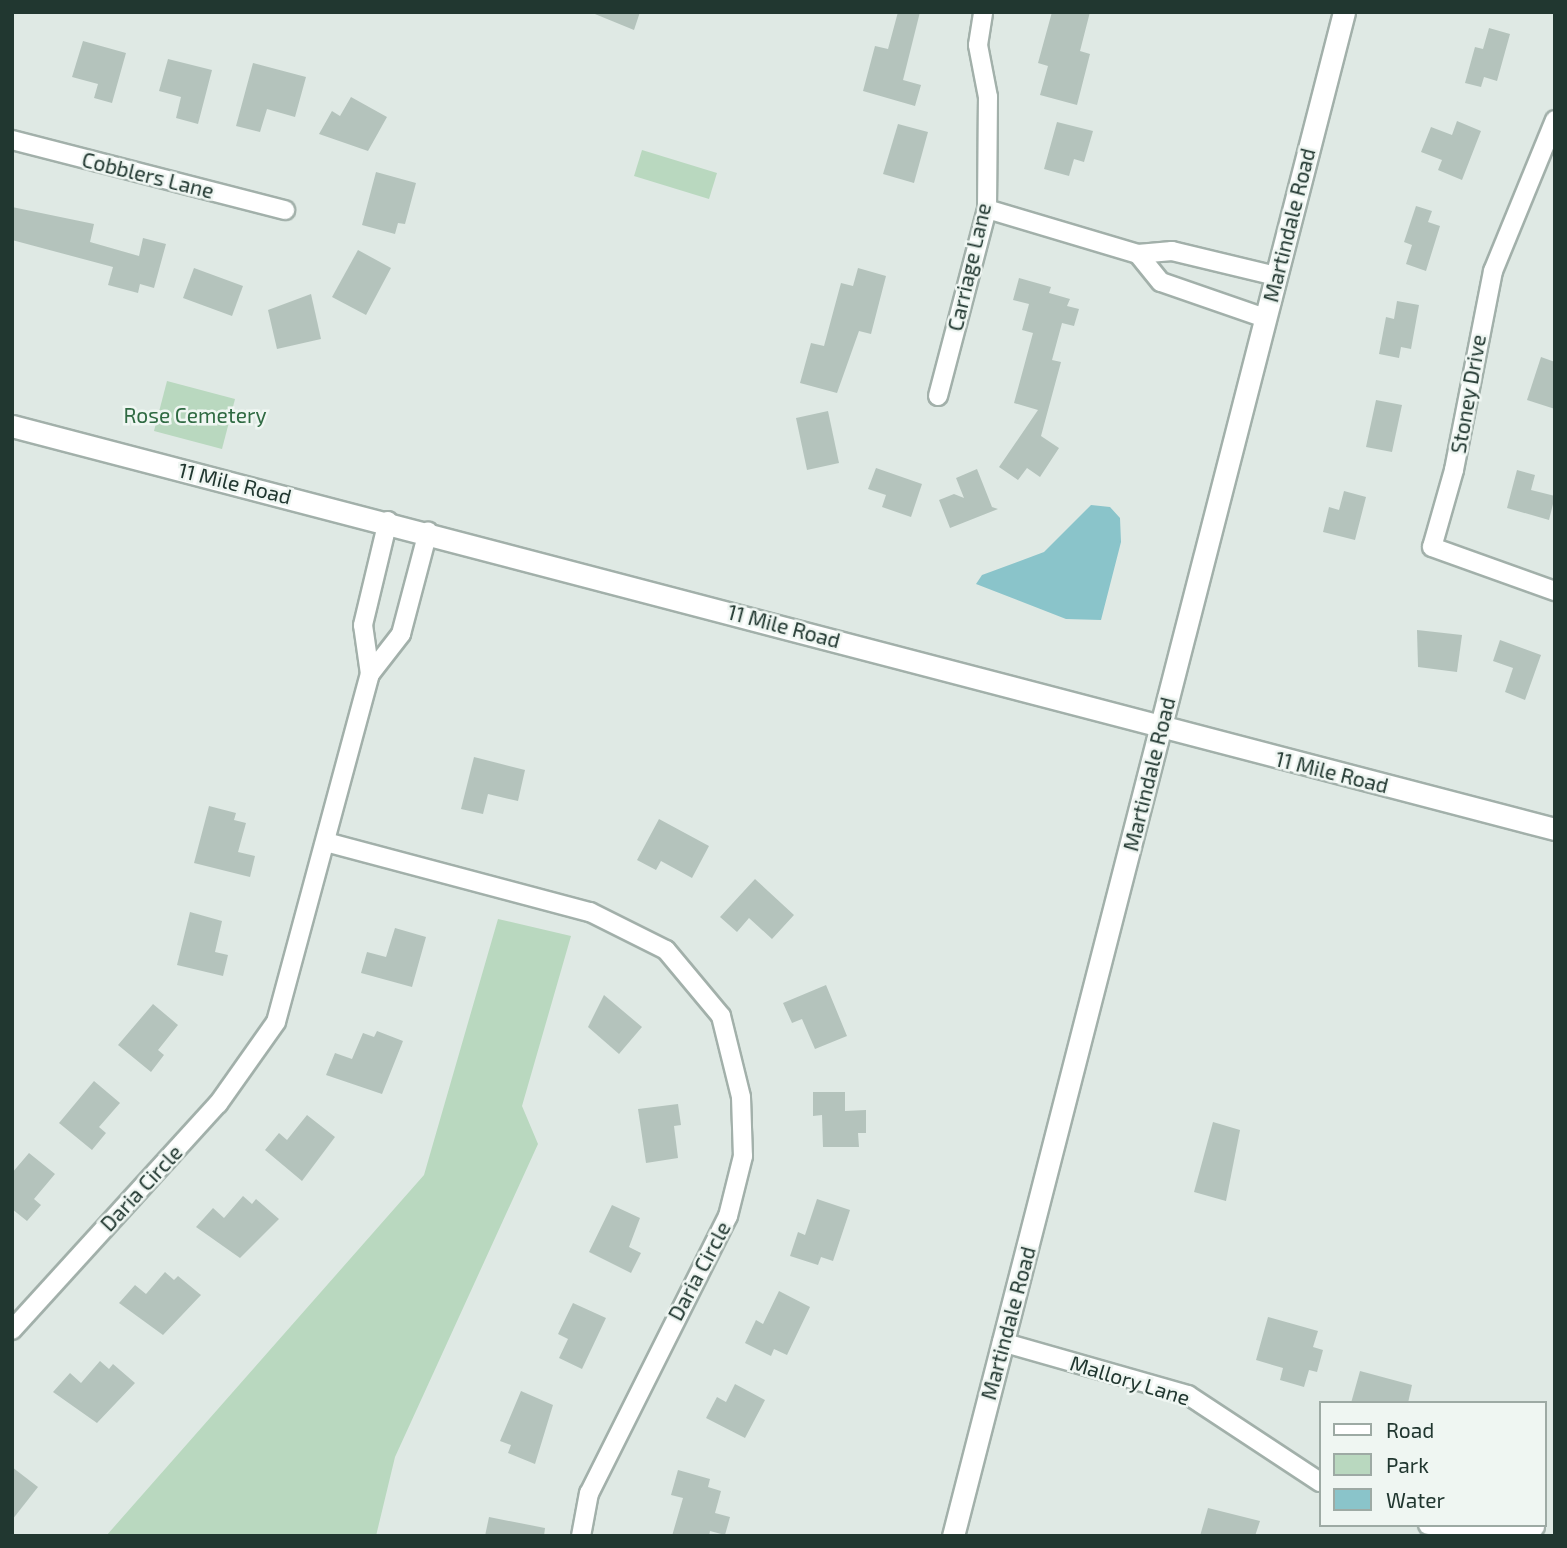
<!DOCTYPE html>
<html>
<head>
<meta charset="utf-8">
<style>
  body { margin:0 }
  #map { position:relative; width:1567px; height:1548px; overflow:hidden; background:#dfe9e4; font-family:"Exo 2",sans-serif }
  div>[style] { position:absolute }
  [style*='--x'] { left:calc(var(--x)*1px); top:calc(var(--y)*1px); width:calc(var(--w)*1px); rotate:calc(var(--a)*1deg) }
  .green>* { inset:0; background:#b9d8bf }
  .water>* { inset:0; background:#8ac4ca }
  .building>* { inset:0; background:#b4c3bc }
  .roads { filter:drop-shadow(2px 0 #a2b0aa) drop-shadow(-2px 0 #a2b0aa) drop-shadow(0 2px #a2b0aa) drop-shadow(0 -2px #a2b0aa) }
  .minor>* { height:18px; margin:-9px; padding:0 9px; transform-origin:9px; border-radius:9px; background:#fff }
  .tertiary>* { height:21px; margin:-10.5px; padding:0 10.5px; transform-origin:10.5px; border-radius:10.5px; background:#fff }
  span { translate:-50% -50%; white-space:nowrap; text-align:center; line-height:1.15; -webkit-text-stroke:5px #eff6f2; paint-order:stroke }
  .street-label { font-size:21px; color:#213730 }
  .park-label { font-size:21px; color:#2f6a42 }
  .frame { position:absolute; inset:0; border:14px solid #213730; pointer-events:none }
  .legend { position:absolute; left:1319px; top:1401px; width:228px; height:126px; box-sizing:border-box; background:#eff6f2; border:2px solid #9daaa4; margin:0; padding:9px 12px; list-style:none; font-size:21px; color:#213730 }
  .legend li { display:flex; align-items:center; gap:14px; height:35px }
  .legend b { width:35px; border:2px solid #9daaa4 }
</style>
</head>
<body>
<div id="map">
  <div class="green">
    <div style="clip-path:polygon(642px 150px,717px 173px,709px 199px,634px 176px)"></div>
    <div style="clip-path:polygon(167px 381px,235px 399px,222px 449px,154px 431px)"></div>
    <div style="clip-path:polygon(498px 919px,571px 936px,522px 1106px,538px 1144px,395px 1457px,376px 1536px,106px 1536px,424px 1175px)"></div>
  </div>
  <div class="water">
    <div style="clip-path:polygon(1091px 505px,1110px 507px,1120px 518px,1121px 542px,1101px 620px,1066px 619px,976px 584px,982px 575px,1044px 552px)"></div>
  </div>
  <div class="building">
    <div style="clip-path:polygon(590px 12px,640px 12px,634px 30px)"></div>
    <div style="clip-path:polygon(898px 12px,920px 12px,903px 80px,921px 85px,915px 106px,863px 91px,875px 46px,888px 49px)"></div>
    <div style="clip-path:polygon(1052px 12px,1090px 12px,1080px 51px,1090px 54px,1077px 105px,1040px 95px,1048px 66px,1038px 63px)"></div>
    <div style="clip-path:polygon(1489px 28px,1510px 34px,1497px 81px,1484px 77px,1481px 87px,1465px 83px,1475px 47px,1483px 49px)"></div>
    <div style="clip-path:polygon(83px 41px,126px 53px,112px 103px,94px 98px,98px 84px,72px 77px)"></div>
    <div style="clip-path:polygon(168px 59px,212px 70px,198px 124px,176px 118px,181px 97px,159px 91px)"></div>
    <div style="clip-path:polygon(253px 63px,306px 77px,295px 117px,267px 109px,260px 132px,236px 126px)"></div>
    <div style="clip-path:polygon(351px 97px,387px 117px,368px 151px,319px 134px,332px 111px,340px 116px)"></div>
    <div style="clip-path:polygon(1457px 121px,1481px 131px,1462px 180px,1438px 170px,1442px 160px,1421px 152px,1431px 127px,1452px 135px)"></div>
    <div style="clip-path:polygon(1057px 122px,1093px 131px,1084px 162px,1074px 159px,1069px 176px,1044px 169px)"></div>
    <div style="clip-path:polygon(898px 124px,928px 132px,914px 183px,883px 174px)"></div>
    <div style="clip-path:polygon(376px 172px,416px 183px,405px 224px,398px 223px,395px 234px,362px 225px)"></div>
    <div style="clip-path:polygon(1416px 206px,1432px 211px,1428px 222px,1440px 226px,1426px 271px,1406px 264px,1412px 245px,1404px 242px)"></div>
    <div style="clip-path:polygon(12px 207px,94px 224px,90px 242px,139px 256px,143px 238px,166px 244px,154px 288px,140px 284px,138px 293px,108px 285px,113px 267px,12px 240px)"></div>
    <div style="clip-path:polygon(358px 250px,391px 268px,366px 315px,332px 297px)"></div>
    <div style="clip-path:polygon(194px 268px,243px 286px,232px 316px,183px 298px)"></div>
    <div style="clip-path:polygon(858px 268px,886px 276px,871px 334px,859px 331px,837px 393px,800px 383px,811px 343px,824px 346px,841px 283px,853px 286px)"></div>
    <div style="clip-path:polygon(1019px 278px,1051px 287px,1049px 293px,1070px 299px,1067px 306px,1079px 309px,1074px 326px,1062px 323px,1052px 360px,1061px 362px,1041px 436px,1059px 448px,1040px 477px,1027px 468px,1018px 480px,999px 467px,1038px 410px,1014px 403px,1033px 333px,1022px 330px,1029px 304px,1013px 300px)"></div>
    <div style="clip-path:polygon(311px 294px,321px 339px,277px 349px,268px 310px)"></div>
    <div style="clip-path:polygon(1397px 301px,1419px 305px,1411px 349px,1401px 347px,1399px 358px,1379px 354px,1386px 317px,1394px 319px)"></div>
    <div style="clip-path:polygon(1541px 357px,1555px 362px,1555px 409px,1527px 400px)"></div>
    <div style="clip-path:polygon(1376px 400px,1402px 405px,1392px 452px,1366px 447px)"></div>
    <div style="clip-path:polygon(828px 411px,839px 463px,807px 470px,796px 418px)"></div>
    <div style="clip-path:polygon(876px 468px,922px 484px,911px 517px,882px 507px,886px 495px,868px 489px)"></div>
    <div style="clip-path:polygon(977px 469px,992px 507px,998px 509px,950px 528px,939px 500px,954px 494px,964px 498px,956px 478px)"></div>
    <div style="clip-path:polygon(1517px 470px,1535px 475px,1531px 490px,1555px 496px,1549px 520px,1507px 508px)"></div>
    <div style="clip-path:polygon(1344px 491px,1366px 497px,1355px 540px,1323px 532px,1329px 507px,1339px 510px)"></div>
    <div style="clip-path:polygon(1417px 630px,1462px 635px,1457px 672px,1418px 667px)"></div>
    <div style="clip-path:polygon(1500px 640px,1541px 655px,1525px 700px,1505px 692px,1513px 668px,1493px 661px)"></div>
    <div style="clip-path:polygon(474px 757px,525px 770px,518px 801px,488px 794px,483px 814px,461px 809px)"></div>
    <div style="clip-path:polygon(209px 806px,236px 813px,234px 820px,246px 823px,238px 852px,255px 856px,250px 877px,194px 863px)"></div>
    <div style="clip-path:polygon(659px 819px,709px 846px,692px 878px,661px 861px,656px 870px,637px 860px)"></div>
    <div style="clip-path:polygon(755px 879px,794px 915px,772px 939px,749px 918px,737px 932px,720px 917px)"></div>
    <div style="clip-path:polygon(190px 912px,222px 921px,215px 952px,228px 955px,223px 976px,177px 965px)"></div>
    <div style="clip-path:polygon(395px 928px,426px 937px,412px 987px,361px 973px,367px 952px,386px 957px)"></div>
    <div style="clip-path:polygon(826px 985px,847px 1036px,815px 1049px,802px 1019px,792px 1023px,783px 1003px)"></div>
    <div style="clip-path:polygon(604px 995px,642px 1027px,619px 1054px,588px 1027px)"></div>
    <div style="clip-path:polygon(153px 1004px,178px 1025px,158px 1050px,164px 1055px,151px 1072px,118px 1045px)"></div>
    <div style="clip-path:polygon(377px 1031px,403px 1041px,382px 1094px,326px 1075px,335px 1053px,352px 1059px,363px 1033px,374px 1037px)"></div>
    <div style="clip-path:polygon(94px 1081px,120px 1103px,99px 1127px,106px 1133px,92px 1150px,59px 1123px)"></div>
    <div style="clip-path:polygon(813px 1092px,845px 1092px,845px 1111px,866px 1110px,866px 1133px,858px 1133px,859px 1147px,823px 1147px,822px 1115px,813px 1116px)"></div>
    <div style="clip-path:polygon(678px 1104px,681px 1125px,674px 1126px,678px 1158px,646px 1163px,638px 1109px)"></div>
    <div style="clip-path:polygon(307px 1115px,335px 1137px,302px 1181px,265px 1150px,279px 1133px,287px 1140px)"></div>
    <div style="clip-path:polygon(1213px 1122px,1240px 1130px,1226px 1201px,1194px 1192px)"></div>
    <div style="clip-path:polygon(29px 1153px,55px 1174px,34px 1199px,41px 1205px,27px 1221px,12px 1209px,12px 1173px)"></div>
    <div style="clip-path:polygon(243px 1196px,252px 1204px,256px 1199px,279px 1219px,240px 1258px,196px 1227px,213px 1208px,224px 1218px)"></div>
    <div style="clip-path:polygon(817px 1199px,850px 1210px,833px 1261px,821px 1257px,818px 1265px,790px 1256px,798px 1232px,805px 1235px)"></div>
    <div style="clip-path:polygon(612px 1205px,640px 1218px,629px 1247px,641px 1253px,631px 1273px,589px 1252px)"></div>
    <div style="clip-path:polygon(165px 1272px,174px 1280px,178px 1276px,201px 1295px,163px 1335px,119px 1303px,135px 1285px,146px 1294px)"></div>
    <div style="clip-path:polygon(779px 1291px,810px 1307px,787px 1355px,774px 1349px,771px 1356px,745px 1343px,756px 1320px,763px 1324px)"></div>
    <div style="clip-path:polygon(573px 1303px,606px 1318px,582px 1369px,559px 1358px,568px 1339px,558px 1334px)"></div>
    <div style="clip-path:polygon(1268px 1317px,1318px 1331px,1313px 1347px,1323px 1350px,1317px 1372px,1309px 1370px,1304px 1387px,1280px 1380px,1283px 1368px,1256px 1360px)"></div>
    <div style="clip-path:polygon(100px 1361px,109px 1369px,113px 1364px,135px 1383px,97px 1423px,53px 1392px,70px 1373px,81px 1383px)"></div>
    <div style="clip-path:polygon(1360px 1371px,1412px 1385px,1408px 1403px,1351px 1403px)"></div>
    <div style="clip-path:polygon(735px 1384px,765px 1400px,745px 1438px,706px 1418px,717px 1397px,726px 1402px)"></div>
    <div style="clip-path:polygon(521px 1391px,553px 1405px,535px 1464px,508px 1453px,511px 1445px,500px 1441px)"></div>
    <div style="clip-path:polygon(12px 1467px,38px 1487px,12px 1520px)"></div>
    <div style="clip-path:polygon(678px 1470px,710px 1479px,708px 1487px,721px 1491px,715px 1513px,730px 1517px,725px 1535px,710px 1531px,709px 1536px,672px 1536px,683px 1498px,671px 1495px)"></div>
    <div style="clip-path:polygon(1208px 1508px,1260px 1521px,1255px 1536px,1200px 1536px)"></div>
    <div style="clip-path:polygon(489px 1517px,545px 1528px,544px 1536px,485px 1536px)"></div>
  </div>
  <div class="roads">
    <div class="minor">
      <div style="--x:1555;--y:120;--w:163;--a:112.3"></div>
      <div style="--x:1493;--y:271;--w:203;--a:101.1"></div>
      <div style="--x:1454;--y:470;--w:80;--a:105.9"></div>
      <div style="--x:1432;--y:547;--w:131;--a:19.7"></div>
      <div style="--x:12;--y:140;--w:282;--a:14.4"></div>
      <div style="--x:987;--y:209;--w:158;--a:16.6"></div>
      <div style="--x:1138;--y:254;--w:34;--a:-5"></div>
      <div style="--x:1172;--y:251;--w:107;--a:13.5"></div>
      <div style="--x:1138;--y:254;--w:36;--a:51"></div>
      <div style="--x:1161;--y:282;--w:110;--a:19.1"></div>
      <div style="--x:938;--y:396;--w:193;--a:-75.3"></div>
      <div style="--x:987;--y:209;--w:112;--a:-89.5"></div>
      <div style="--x:988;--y:97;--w:53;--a:-100.9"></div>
      <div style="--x:978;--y:45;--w:33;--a:-81"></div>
      <div style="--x:370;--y:674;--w:51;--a:-52.2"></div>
      <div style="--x:401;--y:634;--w:106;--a:-75.2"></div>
      <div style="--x:326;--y:842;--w:273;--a:14.9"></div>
      <div style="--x:590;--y:912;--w:85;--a:26.6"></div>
      <div style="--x:666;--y:950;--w:86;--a:50.2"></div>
      <div style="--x:721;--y:1016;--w:83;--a:76.1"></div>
      <div style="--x:741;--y:1097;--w:59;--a:88.1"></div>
      <div style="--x:743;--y:1156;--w:62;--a:104"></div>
      <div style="--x:728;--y:1216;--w:310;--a:116.6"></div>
      <div style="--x:589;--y:1493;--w:44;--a:100.5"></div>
      <div style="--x:12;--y:1330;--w:306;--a:-47.7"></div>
      <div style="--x:218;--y:1104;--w:100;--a:-54.7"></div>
      <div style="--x:276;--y:1022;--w:360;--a:-74.9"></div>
      <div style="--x:370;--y:674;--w:49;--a:-98.1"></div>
      <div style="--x:363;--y:625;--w:107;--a:-76.5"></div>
      <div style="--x:1002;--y:1342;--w:193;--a:15.9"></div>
      <div style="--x:1188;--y:1395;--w:158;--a:33.4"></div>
      <div style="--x:1428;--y:1525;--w:107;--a:1.1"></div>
    </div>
    <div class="tertiary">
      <div style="--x:12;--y:426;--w:1595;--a:14.64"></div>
      <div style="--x:953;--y:1536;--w:1573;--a:-75.61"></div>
    </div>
  </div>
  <div class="street-label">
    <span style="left:148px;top:175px;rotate:14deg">Cobblers Lane</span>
    <span style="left:1289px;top:225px;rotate:-76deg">Martindale Road</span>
    <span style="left:969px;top:267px;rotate:-77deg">Carriage Lane</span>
    <span style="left:1468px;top:394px;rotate:-80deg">Stoney Drive</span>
    <span style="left:235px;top:483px;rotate:14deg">11 Mile Road</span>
    <span style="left:784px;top:626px;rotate:15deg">11 Mile Road</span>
    <span style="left:1332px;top:772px;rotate:14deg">11 Mile Road</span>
    <span style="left:1149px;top:774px;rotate:-76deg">Martindale Road</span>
    <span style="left:141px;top:1188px;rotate:-47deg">Daria Circle</span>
    <span style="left:699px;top:1271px;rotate:-62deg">Daria Circle</span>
    <span style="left:1008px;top:1323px;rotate:-75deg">Martindale Road</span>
    <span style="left:1130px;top:1380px;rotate:17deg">Mallory Lane</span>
  </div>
  <div class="park-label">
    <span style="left:195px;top:415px">Rose Cemetery</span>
  </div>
  <div class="frame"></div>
  <ul class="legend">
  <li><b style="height:9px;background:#fff"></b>Road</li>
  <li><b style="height:19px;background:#b9d8bf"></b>Park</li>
  <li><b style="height:19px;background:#8ac4ca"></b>Water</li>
  </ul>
</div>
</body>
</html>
